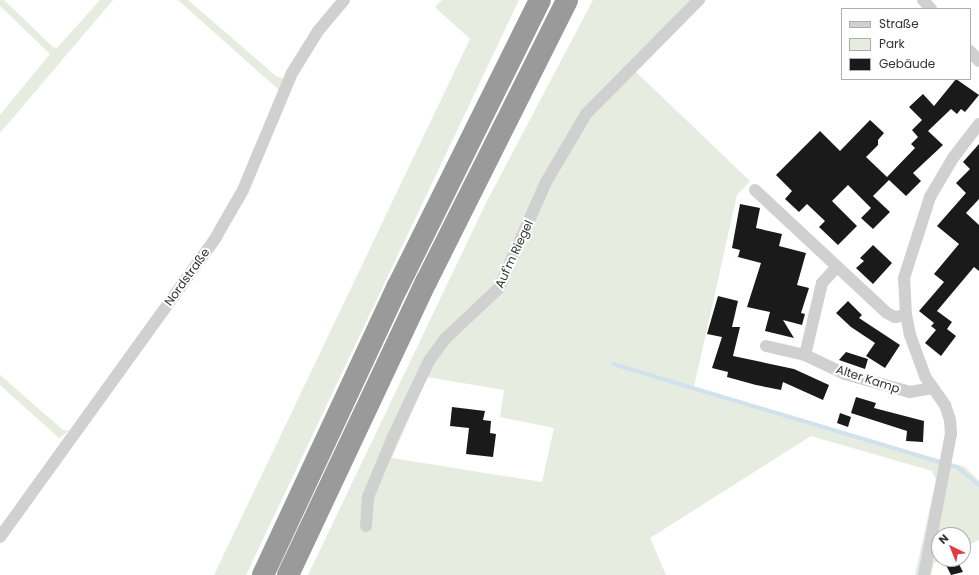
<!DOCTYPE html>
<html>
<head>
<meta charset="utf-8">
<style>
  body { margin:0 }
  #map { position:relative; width:979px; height:575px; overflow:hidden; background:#fff; font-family:Poppins,sans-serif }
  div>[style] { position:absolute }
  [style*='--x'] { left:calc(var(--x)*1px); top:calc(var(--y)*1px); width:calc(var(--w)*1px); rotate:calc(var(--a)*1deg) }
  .green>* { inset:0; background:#e6ecdf }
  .stream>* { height:4px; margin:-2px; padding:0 2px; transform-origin:2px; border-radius:2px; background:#cfe2ee }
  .building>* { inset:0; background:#1a1a1a }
  .minor>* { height:12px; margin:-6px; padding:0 6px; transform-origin:6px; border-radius:6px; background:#d0d0d0 }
  .motorway>* { height:22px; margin:-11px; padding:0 11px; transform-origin:11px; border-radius:11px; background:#9a9a9a }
  span { translate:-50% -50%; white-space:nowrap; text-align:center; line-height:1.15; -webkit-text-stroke:4px #fff; paint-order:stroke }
  .street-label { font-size:12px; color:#333 }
  .legend { position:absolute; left:841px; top:8px; width:130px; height:72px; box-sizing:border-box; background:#fff; border:1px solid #adadad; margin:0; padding:5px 7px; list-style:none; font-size:12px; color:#333 }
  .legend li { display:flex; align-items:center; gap:8px; height:20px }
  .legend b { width:20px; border:1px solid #adadad }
  .north { position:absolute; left:931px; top:527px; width:40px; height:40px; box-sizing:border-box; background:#fff; border:1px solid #adadad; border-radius:50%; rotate:317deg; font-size:11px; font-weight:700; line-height:16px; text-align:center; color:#333 }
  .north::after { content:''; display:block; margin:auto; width:14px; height:18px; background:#e63946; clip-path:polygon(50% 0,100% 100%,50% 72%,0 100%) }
</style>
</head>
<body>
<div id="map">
  <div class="green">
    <div style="clip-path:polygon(0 0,4px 0,53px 47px,57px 48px,100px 0,113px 0,0 133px,0 115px,50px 54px,0 6px)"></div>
    <div style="clip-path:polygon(178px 0,188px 0,277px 77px,284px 78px,279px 90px)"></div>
    <div style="clip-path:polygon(442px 0,519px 0,246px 575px,214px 575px,470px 39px,435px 7px)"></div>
    <div style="clip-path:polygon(evenodd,593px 0,706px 0,635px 71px,750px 181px,737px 195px,694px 387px,965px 467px,979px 481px,979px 540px,963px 548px,963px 535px,939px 535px,939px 559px,942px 559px,934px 563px,931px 575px,915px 575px,936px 480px,932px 471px,811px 436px,650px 538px,666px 575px,308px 575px,487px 201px,593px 0,427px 377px,504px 390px,500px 417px,554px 428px,542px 482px,392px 458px,427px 377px)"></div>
    <div style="clip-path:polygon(0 375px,63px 430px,69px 431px,59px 438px,0 385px)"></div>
  </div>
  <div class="stream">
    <div style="--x:613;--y:364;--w:359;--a:16.7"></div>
    <div style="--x:957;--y:467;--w:28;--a:39"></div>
  </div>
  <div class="building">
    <div style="clip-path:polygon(956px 79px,979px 95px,965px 112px,961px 109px,957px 114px,951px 109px,928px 131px,943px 145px,913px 173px,921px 181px,906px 196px,889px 180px,873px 196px,890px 212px,873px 229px,861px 218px,871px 208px,848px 185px,832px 201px,857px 226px,838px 245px,819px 227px,825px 221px,807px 204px,799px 212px,785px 199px,792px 191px,776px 175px,820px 131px,840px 151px,870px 120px,884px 133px,878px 140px,878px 145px,866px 157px,887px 177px,915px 148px,911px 144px,918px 137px,912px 130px,922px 120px,909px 107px,923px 94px,934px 106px)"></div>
    <div style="clip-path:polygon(979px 144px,979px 199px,966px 213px,979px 225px,979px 271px,974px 267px,937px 311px,952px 322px,947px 329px,956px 336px,941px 356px,925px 343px,936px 330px,931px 326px,934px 323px,919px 311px,944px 282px,934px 274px,959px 244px,937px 226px,966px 193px,956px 183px,970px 169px,963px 162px)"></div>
    <div style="clip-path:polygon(740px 204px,760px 208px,756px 228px,782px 234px,779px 246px,806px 253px,797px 285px,809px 288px,801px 313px,805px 314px,802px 325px,783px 320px,794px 338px,765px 331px,770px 312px,747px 307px,761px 263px,738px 257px,740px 250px,732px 248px)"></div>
    <div style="clip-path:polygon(873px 245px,892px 263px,873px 284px,856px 268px,864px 261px,860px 258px)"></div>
    <div style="clip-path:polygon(718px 296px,738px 301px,732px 327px,740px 327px,733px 356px,794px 369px,829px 385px,823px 400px,783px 382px,781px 390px,756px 385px,727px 377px,728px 372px,712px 368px,722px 337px,707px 334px)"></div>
    <div style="clip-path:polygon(848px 301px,862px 315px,859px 318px,900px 345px,885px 368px,866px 356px,875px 343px,851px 327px,836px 313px)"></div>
    <div style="clip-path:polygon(846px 352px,868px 359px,865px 369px,839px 360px)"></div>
    <div style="clip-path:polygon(856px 397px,876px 403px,874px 408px,924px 421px,923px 442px,906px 441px,907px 431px,851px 413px)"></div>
    <div style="clip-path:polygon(452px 407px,485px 411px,483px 420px,491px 421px,490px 433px,496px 434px,493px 457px,466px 454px,469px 428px,450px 426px)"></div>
    <div style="clip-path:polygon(840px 413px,851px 417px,848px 427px,837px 423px)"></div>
    <div style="clip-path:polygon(957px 560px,963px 572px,951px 575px,946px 565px)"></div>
  </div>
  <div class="minor">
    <div style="--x:923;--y:0;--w:12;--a:48"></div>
    <div style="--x:970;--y:51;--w:13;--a:48"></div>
    <div style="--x:755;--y:190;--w:180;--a:43"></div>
    <div style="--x:887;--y:313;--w:9;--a:27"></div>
    <div style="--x:895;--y:317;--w:11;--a:-10"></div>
    <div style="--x:766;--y:346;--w:40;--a:13"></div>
    <div style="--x:805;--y:355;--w:44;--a:25.4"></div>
    <div style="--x:845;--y:374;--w:67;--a:15.5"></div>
    <div style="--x:910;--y:392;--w:22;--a:-10"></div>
    <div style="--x:805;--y:355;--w:74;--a:-76.7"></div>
    <div style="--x:822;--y:283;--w:22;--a:-47"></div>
    <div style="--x:366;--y:526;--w:29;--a:-86"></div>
    <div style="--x:368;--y:497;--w:65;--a:-67.4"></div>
    <div style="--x:393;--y:437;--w:84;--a:-64.7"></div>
    <div style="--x:429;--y:361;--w:29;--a:-54"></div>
    <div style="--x:446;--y:338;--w:73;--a:-43.3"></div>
    <div style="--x:499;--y:288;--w:116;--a:-66.1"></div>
    <div style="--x:546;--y:182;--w:79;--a:-59.5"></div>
    <div style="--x:586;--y:114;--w:161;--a:-45.3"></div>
    <div style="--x:0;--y:537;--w:370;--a:-54.2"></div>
    <div style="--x:216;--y:237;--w:54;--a:-60.1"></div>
    <div style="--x:243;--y:190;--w:127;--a:-67.3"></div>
    <div style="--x:292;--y:73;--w:49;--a:-58.2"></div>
    <div style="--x:318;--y:31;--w:40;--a:-50"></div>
    <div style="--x:924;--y:575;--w:144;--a:-79.2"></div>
    <div style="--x:951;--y:434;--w:14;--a:-94"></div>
    <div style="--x:950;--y:420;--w:16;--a:-108"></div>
    <div style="--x:945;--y:405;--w:35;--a:-125"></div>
    <div style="--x:925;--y:376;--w:44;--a:-110.1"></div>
    <div style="--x:910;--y:335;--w:20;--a:-101"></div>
    <div style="--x:906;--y:315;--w:37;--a:-93"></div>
    <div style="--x:904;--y:278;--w:85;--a:-72.2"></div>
    <div style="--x:930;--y:197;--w:45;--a:-59.5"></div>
    <div style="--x:953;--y:158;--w:43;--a:-52.6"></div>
  </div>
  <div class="motorway">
    <div style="--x:263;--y:575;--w:319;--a:-65"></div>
    <div style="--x:398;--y:286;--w:319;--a:-63.6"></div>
    <div style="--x:288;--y:575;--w:324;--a:-64.8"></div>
    <div style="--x:426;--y:282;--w:315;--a:-63.4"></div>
  </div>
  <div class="street-label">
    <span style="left:514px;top:254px;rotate:-65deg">Auf'm Riegel</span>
    <span style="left:187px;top:277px;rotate:-54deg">Nordstraße</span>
    <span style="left:868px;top:379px;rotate:18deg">Alter Kamp</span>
  </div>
  <ul class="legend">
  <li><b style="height:5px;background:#d0d0d0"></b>Straße</li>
  <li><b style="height:11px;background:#e6ecdf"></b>Park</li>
  <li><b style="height:11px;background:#1a1a1a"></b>Gebäude</li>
  </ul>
  <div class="north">N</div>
</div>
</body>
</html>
